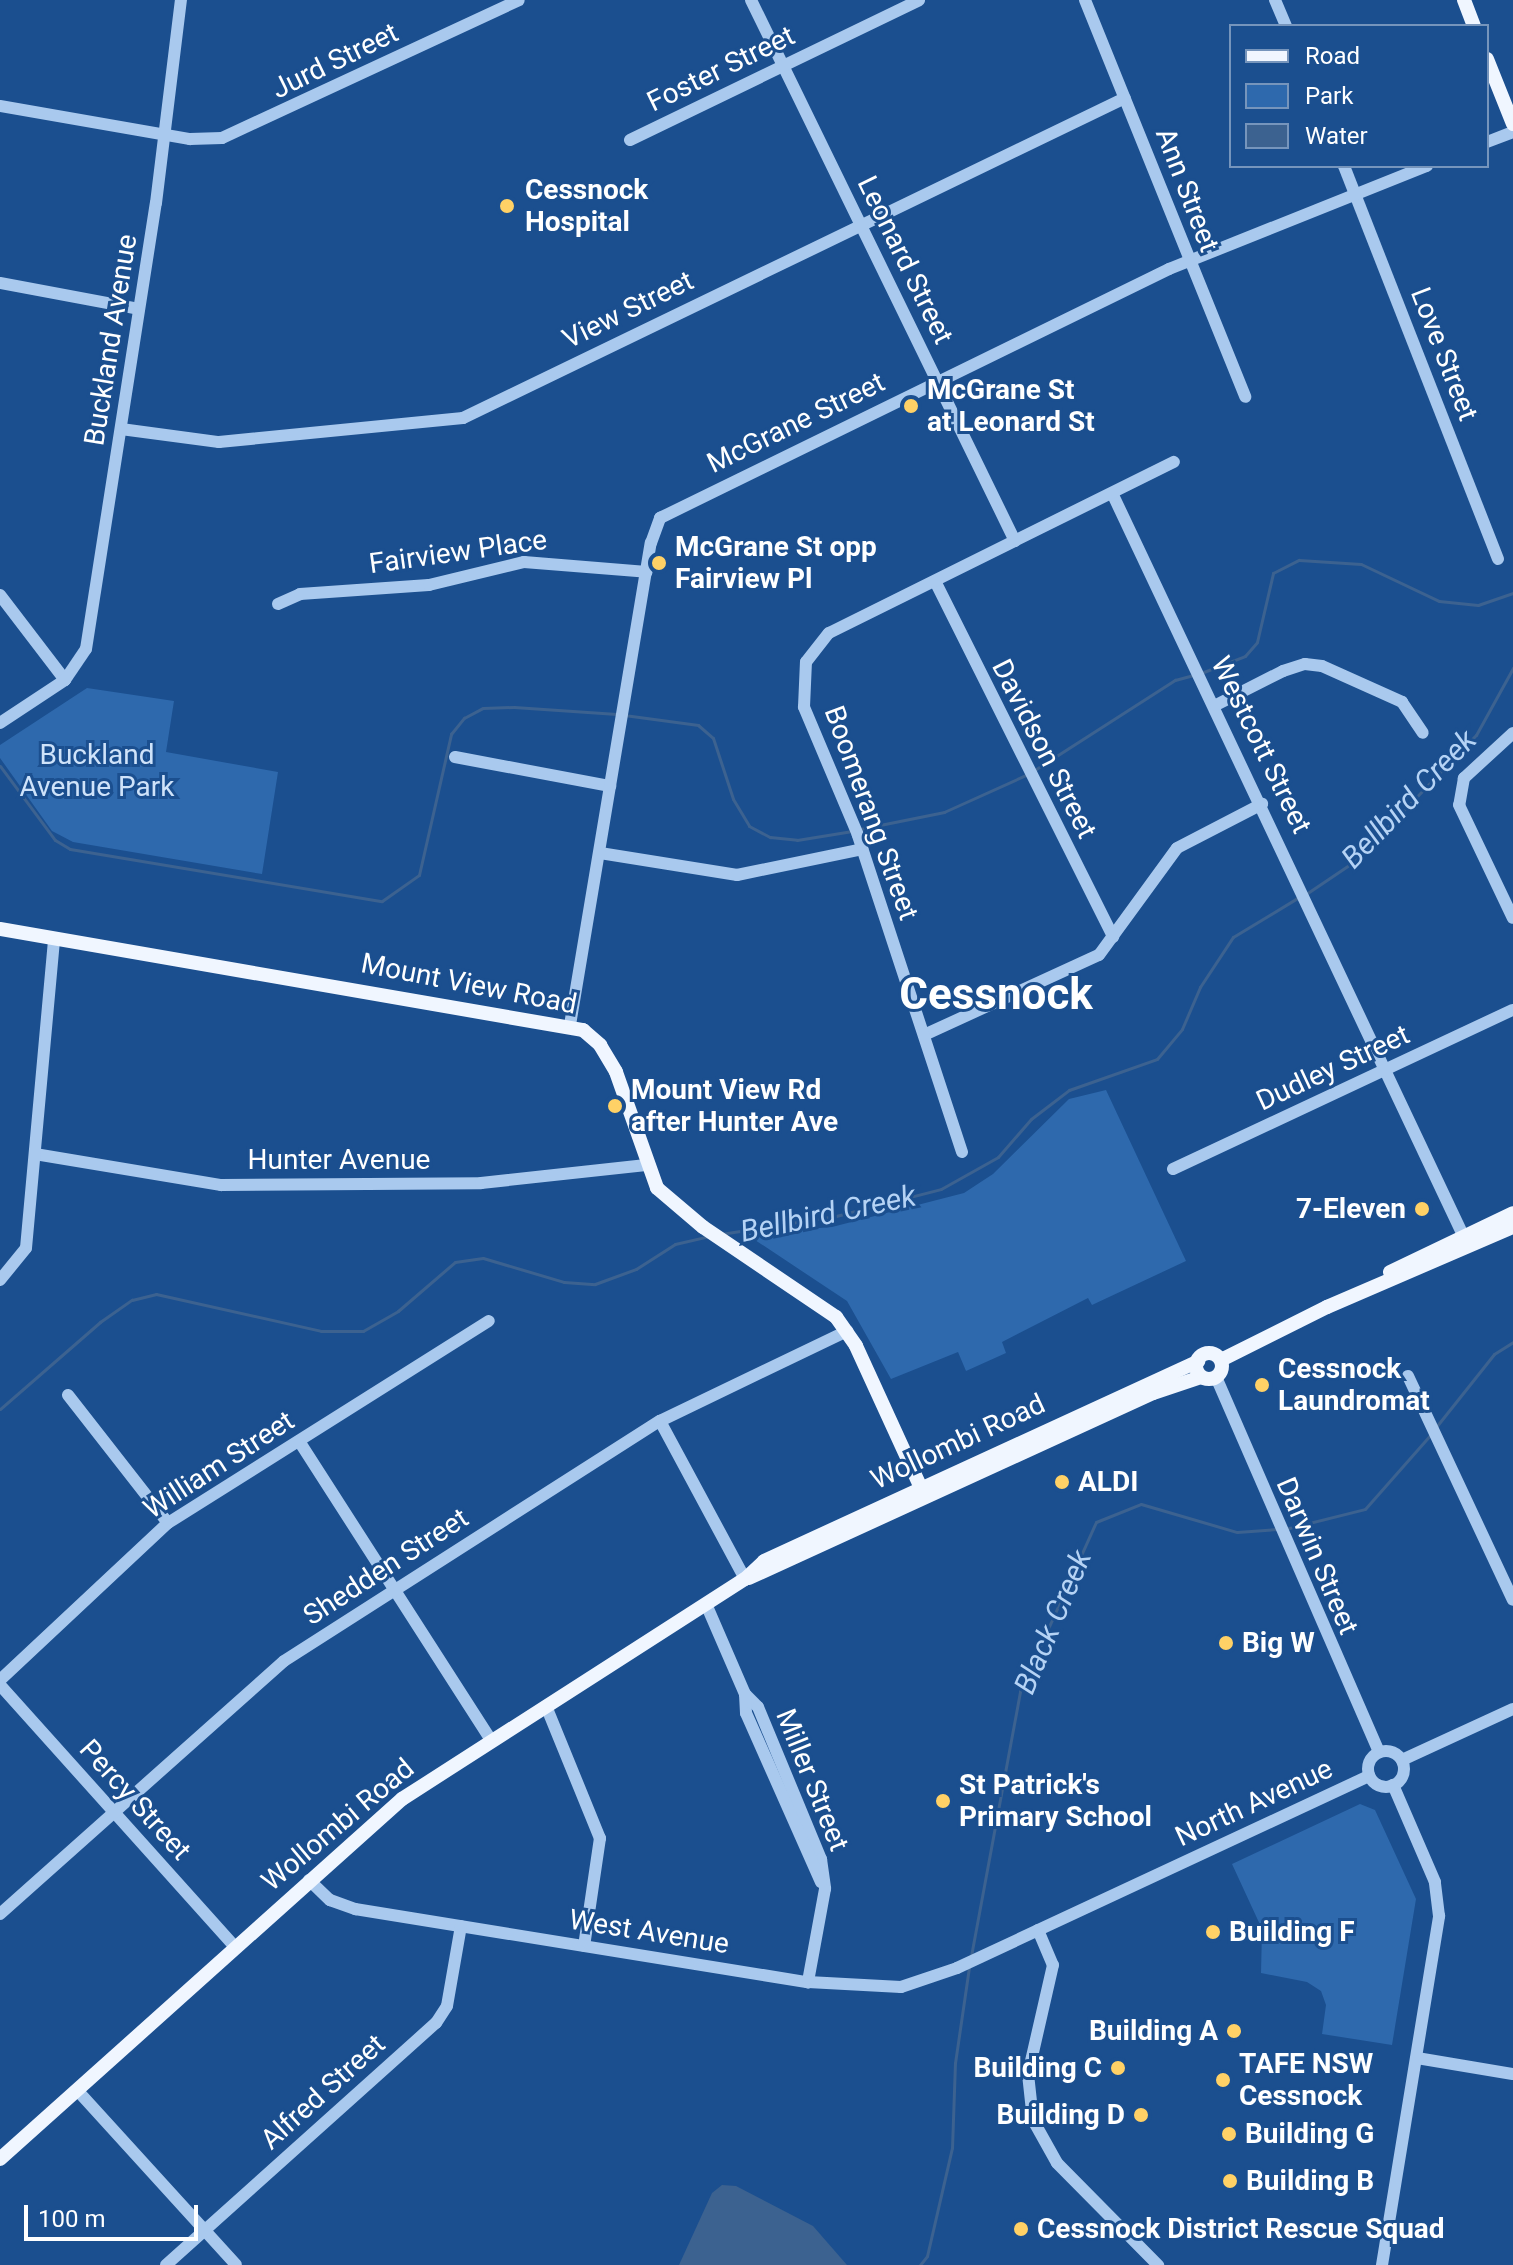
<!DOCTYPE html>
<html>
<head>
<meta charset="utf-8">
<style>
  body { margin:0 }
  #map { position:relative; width:1513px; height:2265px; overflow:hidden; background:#1b4f8f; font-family:Roboto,sans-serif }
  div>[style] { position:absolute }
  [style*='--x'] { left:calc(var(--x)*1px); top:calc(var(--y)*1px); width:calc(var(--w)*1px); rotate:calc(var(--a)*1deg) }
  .green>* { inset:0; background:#2e69ad }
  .water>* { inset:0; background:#3c6290 }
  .stream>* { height:3px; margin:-1.5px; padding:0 1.5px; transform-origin:1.5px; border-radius:1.5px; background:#3c6290 }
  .minor>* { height:12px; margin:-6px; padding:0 6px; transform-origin:6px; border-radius:6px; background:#a9c9ee }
  .minor>.ring { margin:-6px; padding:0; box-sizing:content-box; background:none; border:12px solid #a9c9ee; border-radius:50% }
  .major>* { height:14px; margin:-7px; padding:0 7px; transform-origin:7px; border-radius:7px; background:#f0f6ff }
  .major>.ring { margin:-7px; padding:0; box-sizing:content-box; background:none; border:14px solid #f0f6ff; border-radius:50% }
  .dots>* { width:22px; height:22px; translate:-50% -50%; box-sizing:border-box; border:4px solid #1b4f8f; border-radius:50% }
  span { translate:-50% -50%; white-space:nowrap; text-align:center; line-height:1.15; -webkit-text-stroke:6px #1b4f8f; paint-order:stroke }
  .street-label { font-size:28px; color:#fff }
  .poi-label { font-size:28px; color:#fff; font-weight:700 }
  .left { translate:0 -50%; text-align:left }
  .right { translate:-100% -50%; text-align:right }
  .park-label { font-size:28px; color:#cfe3fa }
  .water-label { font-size:30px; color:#b5d3f5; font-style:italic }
  .town-label { font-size:44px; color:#fff; font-weight:700 }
  .legend { position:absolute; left:1229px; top:24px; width:260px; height:144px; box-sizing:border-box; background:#1b4f8f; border:2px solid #7695bc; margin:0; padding:10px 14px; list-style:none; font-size:24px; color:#fff }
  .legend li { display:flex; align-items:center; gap:16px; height:40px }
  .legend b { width:40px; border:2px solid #7695bc }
  .scale { position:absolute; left:24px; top:2205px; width:174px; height:36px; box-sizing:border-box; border:4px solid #fff; border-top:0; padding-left:10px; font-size:24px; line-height:28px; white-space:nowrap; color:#fff; -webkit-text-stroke:6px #1b4f8f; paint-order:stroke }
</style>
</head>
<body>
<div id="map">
  <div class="green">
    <div style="clip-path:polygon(87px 688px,174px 701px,166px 752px,278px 772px,262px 874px,73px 842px,52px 831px,0 758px,0 745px)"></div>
    <div style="clip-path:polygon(1106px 1090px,1186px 1261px,1092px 1305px,1088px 1298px,1002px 1342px,1006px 1353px,966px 1371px,958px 1352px,891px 1379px,847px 1301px,746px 1234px,832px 1227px,964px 1193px,993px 1174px,1069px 1099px)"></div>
    <div style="clip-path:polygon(1360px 1804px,1375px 1810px,1416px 1899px,1392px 2045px,1322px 2034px,1326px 2005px,1321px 1991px,1307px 1982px,1261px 1973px,1262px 1929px,1232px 1864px)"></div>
  </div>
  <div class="water">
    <div style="clip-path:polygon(722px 2185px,736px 2186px,813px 2226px,847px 2265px,679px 2265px,712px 2193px)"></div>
  </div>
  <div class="stream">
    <div style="--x:1201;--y:673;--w:47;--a:-21.1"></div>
    <div style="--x:1245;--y:656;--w:18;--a:-49"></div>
    <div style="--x:1257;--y:642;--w:71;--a:-76.9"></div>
    <div style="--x:1273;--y:573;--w:29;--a:-27"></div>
    <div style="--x:1299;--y:560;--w:62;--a:3.7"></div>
    <div style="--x:1361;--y:564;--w:86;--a:25.4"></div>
    <div style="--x:1439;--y:601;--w:39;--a:6"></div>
    <div style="--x:1478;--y:605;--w:37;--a:-19"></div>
    <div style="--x:624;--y:715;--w:75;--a:7.7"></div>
    <div style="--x:698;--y:725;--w:20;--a:41"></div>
    <div style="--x:713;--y:738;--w:64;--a:71.8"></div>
    <div style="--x:733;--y:799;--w:31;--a:59"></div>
    <div style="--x:749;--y:826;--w:24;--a:28"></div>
    <div style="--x:770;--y:837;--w:27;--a:6"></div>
    <div style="--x:797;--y:840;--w:56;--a:-9.3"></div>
    <div style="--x:0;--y:766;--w:92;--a:53.4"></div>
    <div style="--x:55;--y:840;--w:17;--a:31"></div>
    <div style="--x:70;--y:849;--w:316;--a:9.5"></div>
    <div style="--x:382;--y:901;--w:45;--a:-35.1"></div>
    <div style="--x:419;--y:875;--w:145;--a:-77.2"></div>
    <div style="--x:451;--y:734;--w:21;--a:-51"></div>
    <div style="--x:464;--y:718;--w:21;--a:-28"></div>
    <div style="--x:483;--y:708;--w:31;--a:-2"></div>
    <div style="--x:514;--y:707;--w:103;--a:3.9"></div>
    <div style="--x:1033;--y:771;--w:169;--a:-32.7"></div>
    <div style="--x:1175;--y:680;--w:20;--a:-15"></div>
    <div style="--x:860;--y:829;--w:86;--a:-11.4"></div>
    <div style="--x:944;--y:812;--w:90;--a:-24.3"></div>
    <div style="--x:1306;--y:894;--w:59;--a:-34"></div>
    <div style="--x:1355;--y:861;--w:175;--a:-46.2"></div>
    <div style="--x:1476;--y:735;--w:77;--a:-61.1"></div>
    <div style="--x:721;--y:1234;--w:116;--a:-8.9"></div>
    <div style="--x:836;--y:1216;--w:108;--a:-14.4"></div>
    <div style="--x:941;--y:1189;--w:65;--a:-29.3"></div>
    <div style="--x:998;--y:1157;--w:50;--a:-49"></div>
    <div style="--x:1031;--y:1119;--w:48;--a:-37.3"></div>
    <div style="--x:1069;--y:1090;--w:93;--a:-19.4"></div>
    <div style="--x:1157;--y:1059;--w:39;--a:-50"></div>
    <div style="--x:1182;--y:1029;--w:46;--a:-66.8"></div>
    <div style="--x:1200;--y:987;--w:60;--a:-56.6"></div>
    <div style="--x:1233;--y:937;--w:77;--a:-31.2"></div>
    <div style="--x:0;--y:1409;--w:133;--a:-41"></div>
    <div style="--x:100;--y:1322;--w:39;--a:-35"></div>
    <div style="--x:132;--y:1300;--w:25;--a:-14"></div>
    <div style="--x:156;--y:1294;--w:169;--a:12.6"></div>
    <div style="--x:321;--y:1331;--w:42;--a:0"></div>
    <div style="--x:363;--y:1331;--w:40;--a:-29.7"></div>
    <div style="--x:398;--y:1311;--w:75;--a:-40.7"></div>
    <div style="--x:455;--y:1262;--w:28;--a:-8"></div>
    <div style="--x:483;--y:1258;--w:84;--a:16.5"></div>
    <div style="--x:564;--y:1282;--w:31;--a:4"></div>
    <div style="--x:595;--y:1284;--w:44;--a:-20.1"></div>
    <div style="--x:636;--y:1269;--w:46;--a:-32.7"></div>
    <div style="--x:675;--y:1244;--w:35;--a:-13"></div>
    <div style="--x:1436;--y:1427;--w:93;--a:-51.5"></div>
    <div style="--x:1494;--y:1354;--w:22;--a:-32"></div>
    <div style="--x:1285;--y:1529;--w:82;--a:-14"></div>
    <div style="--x:1365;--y:1509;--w:101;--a:-48.6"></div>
    <div style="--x:971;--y:1956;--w:269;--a:-79.5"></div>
    <div style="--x:1020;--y:1691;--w:185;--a:-65.8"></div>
    <div style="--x:1096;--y:1522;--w:48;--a:-21.8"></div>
    <div style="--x:1141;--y:1504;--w:100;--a:16.3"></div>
    <div style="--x:1237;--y:1532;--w:40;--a:-4.3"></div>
    <div style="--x:920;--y:2265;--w:11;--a:-52"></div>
    <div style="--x:927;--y:2256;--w:111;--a:-77"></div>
    <div style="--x:952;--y:2148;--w:85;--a:-88"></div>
    <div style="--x:955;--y:2063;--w:97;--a:-81.7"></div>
  </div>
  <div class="minor">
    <div style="--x:751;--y:0;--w:602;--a:63.99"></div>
    <div style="--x:1085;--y:0;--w:428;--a:68"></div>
    <div style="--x:1275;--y:0;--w:28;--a:67"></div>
    <div style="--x:0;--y:106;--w:193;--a:9.9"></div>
    <div style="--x:190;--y:139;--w:32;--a:-2"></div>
    <div style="--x:222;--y:138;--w:327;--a:-24.9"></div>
    <div style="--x:630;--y:140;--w:321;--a:-25.8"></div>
    <div style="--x:1487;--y:142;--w:28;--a:-21"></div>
    <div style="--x:1344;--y:166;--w:422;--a:68.6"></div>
    <div style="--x:0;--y:283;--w:141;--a:10.6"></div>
    <div style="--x:121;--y:429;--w:99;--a:7.6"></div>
    <div style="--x:219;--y:442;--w:245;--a:-5.6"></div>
    <div style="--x:463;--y:418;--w:735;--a:-25.8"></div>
    <div style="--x:1113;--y:495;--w:819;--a:64.69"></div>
    <div style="--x:935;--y:581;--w:398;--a:63.4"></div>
    <div style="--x:0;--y:595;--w:107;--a:52.6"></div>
    <div style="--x:278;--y:604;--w:24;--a:-24"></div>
    <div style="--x:300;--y:594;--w:129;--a:-4"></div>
    <div style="--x:429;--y:585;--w:98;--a:-13.6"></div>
    <div style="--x:524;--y:562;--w:123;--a:4.6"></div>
    <div style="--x:1216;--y:705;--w:75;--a:-26.9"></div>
    <div style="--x:1283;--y:671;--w:23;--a:-18"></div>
    <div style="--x:1305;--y:664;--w:17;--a:7"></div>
    <div style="--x:1322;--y:666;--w:88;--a:24.2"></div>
    <div style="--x:1402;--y:702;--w:37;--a:56"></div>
    <div style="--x:0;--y:723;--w:78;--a:-33.5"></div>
    <div style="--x:65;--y:680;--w:37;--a:-56"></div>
    <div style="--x:86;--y:649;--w:451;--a:-81.1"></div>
    <div style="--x:156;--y:203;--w:205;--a:-83"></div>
    <div style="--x:1513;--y:733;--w:67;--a:137.4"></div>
    <div style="--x:1464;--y:778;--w:27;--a:100"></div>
    <div style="--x:1459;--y:805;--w:125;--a:64.5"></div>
    <div style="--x:455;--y:757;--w:158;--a:10.6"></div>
    <div style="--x:600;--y:853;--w:139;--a:9.1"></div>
    <div style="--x:737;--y:875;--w:128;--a:-11.7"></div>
    <div style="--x:570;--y:1025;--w:489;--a:-80.5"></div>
    <div style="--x:651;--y:543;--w:27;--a:-70"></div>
    <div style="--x:660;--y:518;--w:567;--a:-26.07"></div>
    <div style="--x:1169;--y:269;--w:278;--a:-21.8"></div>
    <div style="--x:924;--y:1035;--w:192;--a:-24.6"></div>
    <div style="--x:1099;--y:955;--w:132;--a:-53.9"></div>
    <div style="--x:1177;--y:848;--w:96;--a:-27.4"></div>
    <div style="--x:962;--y:1152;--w:334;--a:-108.2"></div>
    <div style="--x:858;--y:835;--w:139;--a:-112.9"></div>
    <div style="--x:804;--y:707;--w:45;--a:-87.5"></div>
    <div style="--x:806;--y:662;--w:37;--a:-52"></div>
    <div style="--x:829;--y:633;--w:385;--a:-26.4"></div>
    <div style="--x:35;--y:1154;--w:189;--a:9.5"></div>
    <div style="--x:221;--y:1185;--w:260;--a:-0.4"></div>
    <div style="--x:481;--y:1183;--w:166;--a:-6.2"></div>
    <div style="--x:1173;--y:1169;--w:375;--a:-25.1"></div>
    <div style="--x:0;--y:1280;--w:41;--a:-50.9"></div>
    <div style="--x:26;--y:1248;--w:311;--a:-84.8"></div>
    <div style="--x:1408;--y:1376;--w:247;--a:64.9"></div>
    <div style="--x:1216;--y:1377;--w:409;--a:66.5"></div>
    <div style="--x:68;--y:1395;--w:162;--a:52"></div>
    <div style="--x:660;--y:1421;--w:179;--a:61.7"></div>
    <div style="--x:299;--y:1441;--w:355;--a:57.3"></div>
    <div style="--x:706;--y:1604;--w:98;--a:66.6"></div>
    <div style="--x:745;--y:1694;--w:18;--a:45"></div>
    <div style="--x:758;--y:1707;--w:165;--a:67.5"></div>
    <div style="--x:821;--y:1859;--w:30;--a:82"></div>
    <div style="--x:825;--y:1889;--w:95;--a:100.4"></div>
    <div style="--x:0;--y:1680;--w:230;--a:-43.1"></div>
    <div style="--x:168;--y:1523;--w:379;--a:-32.2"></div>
    <div style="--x:0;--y:1685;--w:352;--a:48.1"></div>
    <div style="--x:745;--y:1694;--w:19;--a:87"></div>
    <div style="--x:746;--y:1713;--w:185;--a:66.1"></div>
    <div style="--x:546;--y:1706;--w:143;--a:67.8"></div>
    <div style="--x:600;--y:1838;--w:109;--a:98.4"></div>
    <div class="ring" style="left:1368px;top:1751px;width:24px;height:24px"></div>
    <div style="--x:1402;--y:1760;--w:122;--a:-24.7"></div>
    <div style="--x:309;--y:1880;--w:29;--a:44"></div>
    <div style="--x:330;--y:1900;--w:27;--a:20"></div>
    <div style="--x:355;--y:1909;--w:459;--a:9.2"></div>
    <div style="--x:808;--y:1982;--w:93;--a:3.1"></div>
    <div style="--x:901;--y:1987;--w:59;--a:-18.7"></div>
    <div style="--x:957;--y:1968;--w:455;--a:-25"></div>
    <div style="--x:0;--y:1914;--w:380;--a:-41.7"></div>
    <div style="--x:284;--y:1661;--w:446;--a:-32.6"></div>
    <div style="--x:660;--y:1421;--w:208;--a:-25.7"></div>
    <div style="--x:1038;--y:1930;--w:38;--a:67"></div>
    <div style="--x:1053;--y:1965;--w:112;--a:102.9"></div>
    <div style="--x:1028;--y:2074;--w:46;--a:83.8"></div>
    <div style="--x:1033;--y:2120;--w:49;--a:60.8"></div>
    <div style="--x:1057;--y:2163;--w:144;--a:45.3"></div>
    <div style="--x:1417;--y:2058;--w:97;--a:9.5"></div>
    <div style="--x:77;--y:2090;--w:236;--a:47.7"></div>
    <div style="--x:166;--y:2265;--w:363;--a:-41.9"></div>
    <div style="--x:436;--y:2023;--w:20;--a:-57"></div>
    <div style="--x:447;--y:2006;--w:81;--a:-80.1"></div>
    <div style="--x:1382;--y:2265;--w:354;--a:-80.7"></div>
    <div style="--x:1439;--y:1916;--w:34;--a:-97"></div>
    <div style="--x:1435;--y:1882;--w:106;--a:-113.4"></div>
  </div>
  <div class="major">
    <div style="--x:1464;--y:0;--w:28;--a:69"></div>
    <div style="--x:1487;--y:59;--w:70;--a:68.2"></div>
    <div style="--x:0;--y:929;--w:592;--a:9.83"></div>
    <div style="--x:583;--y:1030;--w:23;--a:41"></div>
    <div style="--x:600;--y:1045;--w:31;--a:59"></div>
    <div style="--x:616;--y:1072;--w:123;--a:70.5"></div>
    <div style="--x:657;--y:1188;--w:60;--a:40.3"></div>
    <div style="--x:703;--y:1227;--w:161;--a:34.1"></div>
    <div style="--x:836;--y:1317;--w:35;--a:55"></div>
    <div style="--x:856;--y:1346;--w:156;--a:65.4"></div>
    <div style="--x:1390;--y:1272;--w:136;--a:-25.6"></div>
    <div class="ring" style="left:1196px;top:1353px;width:12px;height:12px"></div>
    <div style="--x:1221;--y:1360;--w:119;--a:-26.6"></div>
    <div style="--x:1327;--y:1307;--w:202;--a:-23.3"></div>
    <div style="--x:749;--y:1578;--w:444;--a:-24.6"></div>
    <div style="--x:1153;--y:1393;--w:51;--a:-18.4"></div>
    <div style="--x:0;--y:2159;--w:540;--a:-41.85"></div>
    <div style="--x:402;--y:1799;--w:407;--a:-32.7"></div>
    <div style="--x:745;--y:1579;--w:26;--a:-43"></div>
    <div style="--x:764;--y:1561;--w:478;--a:-24.7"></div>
  </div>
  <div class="dots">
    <div style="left:507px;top:206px;background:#ffd166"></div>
    <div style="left:911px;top:406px;background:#ffd166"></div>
    <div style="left:659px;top:563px;background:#ffd166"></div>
    <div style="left:615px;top:1106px;background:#ffd166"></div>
    <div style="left:1422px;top:1209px;background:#ffd166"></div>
    <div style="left:1262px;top:1385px;background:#ffd166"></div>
    <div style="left:1062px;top:1482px;background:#ffd166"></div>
    <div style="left:1226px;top:1643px;background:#ffd166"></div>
    <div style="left:943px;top:1801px;background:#ffd166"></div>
    <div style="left:1213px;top:1932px;background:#ffd166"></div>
    <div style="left:1234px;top:2031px;background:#ffd166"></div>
    <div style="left:1118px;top:2068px;background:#ffd166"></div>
    <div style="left:1223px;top:2080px;background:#ffd166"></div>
    <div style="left:1141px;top:2115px;background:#ffd166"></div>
    <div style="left:1229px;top:2134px;background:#ffd166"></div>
    <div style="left:1230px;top:2181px;background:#ffd166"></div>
    <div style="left:1021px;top:2229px;background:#ffd166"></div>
  </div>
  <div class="street-label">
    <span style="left:335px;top:61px;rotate:-26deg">Jurd Street</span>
    <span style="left:721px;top:69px;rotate:-26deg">Foster Street</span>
    <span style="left:1187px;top:190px;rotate:69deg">Ann Street</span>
    <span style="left:905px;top:260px;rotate:64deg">Leonard Street</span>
    <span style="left:628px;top:310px;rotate:-26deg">View Street</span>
    <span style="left:111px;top:340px;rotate:-81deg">Buckland Avenue</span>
    <span style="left:1444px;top:354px;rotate:69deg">Love Street</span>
    <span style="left:796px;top:423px;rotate:-26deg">McGrane Street</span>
    <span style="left:458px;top:552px;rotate:-8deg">Fairview Place</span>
    <span style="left:1261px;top:745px;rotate:64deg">Westcott Street</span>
    <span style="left:1044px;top:749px;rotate:63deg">Davidson Street</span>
    <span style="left:871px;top:813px;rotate:70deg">Boomerang Street</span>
    <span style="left:469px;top:984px;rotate:11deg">Mount View Road</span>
    <span style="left:1333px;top:1068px;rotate:-25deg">Dudley Street</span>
    <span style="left:339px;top:1160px">Hunter Avenue</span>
    <span style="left:958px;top:1442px;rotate:-25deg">Wollombi Road</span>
    <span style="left:219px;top:1465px;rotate:-33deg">William Street</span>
    <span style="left:1317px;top:1556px;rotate:67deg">Darwin Street</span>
    <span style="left:386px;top:1567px;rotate:-33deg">Shedden Street</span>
    <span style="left:812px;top:1780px;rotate:68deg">Miller Street</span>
    <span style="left:135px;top:1800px;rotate:48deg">Percy Street</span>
    <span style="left:1254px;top:1803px;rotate:-25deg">North Avenue</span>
    <span style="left:338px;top:1825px;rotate:-40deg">Wollombi Road</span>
    <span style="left:649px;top:1932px;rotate:9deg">West Avenue</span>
    <span style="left:323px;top:2092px;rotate:-42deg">Alfred Street</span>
  </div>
  <div class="poi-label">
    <span class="left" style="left:525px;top:206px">Cessnock<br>Hospital</span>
    <span class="left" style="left:927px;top:406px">McGrane St<br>at Leonard St</span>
    <span class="left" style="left:675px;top:563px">McGrane St opp<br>Fairview Pl</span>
    <span class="left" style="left:631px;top:1106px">Mount View Rd<br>after Hunter Ave</span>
    <span class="right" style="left:1406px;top:1209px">7-Eleven</span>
    <span class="left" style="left:1278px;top:1385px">Cessnock<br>Laundromat</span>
    <span class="left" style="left:1078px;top:1482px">ALDI</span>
    <span class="left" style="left:1242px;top:1643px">Big W</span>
    <span class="left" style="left:959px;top:1801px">St Patrick's<br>Primary School</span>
    <span class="left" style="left:1229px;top:1932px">Building F</span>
    <span class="right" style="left:1218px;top:2031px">Building A</span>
    <span class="left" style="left:1239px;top:2080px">TAFE NSW<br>Cessnock</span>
    <span class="right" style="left:1102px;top:2068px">Building C</span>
    <span class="right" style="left:1125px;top:2115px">Building D</span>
    <span class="left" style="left:1245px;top:2134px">Building G</span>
    <span class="left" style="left:1246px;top:2181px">Building B</span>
    <span class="left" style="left:1037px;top:2229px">Cessnock District Rescue Squad</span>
  </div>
  <div class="park-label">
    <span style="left:97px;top:771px">Buckland<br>Avenue Park</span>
  </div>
  <div class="water-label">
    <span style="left:1409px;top:799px;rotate:-46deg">Bellbird Creek</span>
    <span style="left:828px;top:1214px;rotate:-12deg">Bellbird Creek</span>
    <span style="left:1053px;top:1622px;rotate:-67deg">Black Creek</span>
  </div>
  <div class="town-label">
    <span style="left:996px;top:994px">Cessnock</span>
  </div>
  <ul class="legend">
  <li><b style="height:10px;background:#f0f6ff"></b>Road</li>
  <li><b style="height:22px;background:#2e69ad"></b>Park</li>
  <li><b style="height:22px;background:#3c6290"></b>Water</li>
  </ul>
  <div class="scale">100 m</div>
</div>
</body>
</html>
